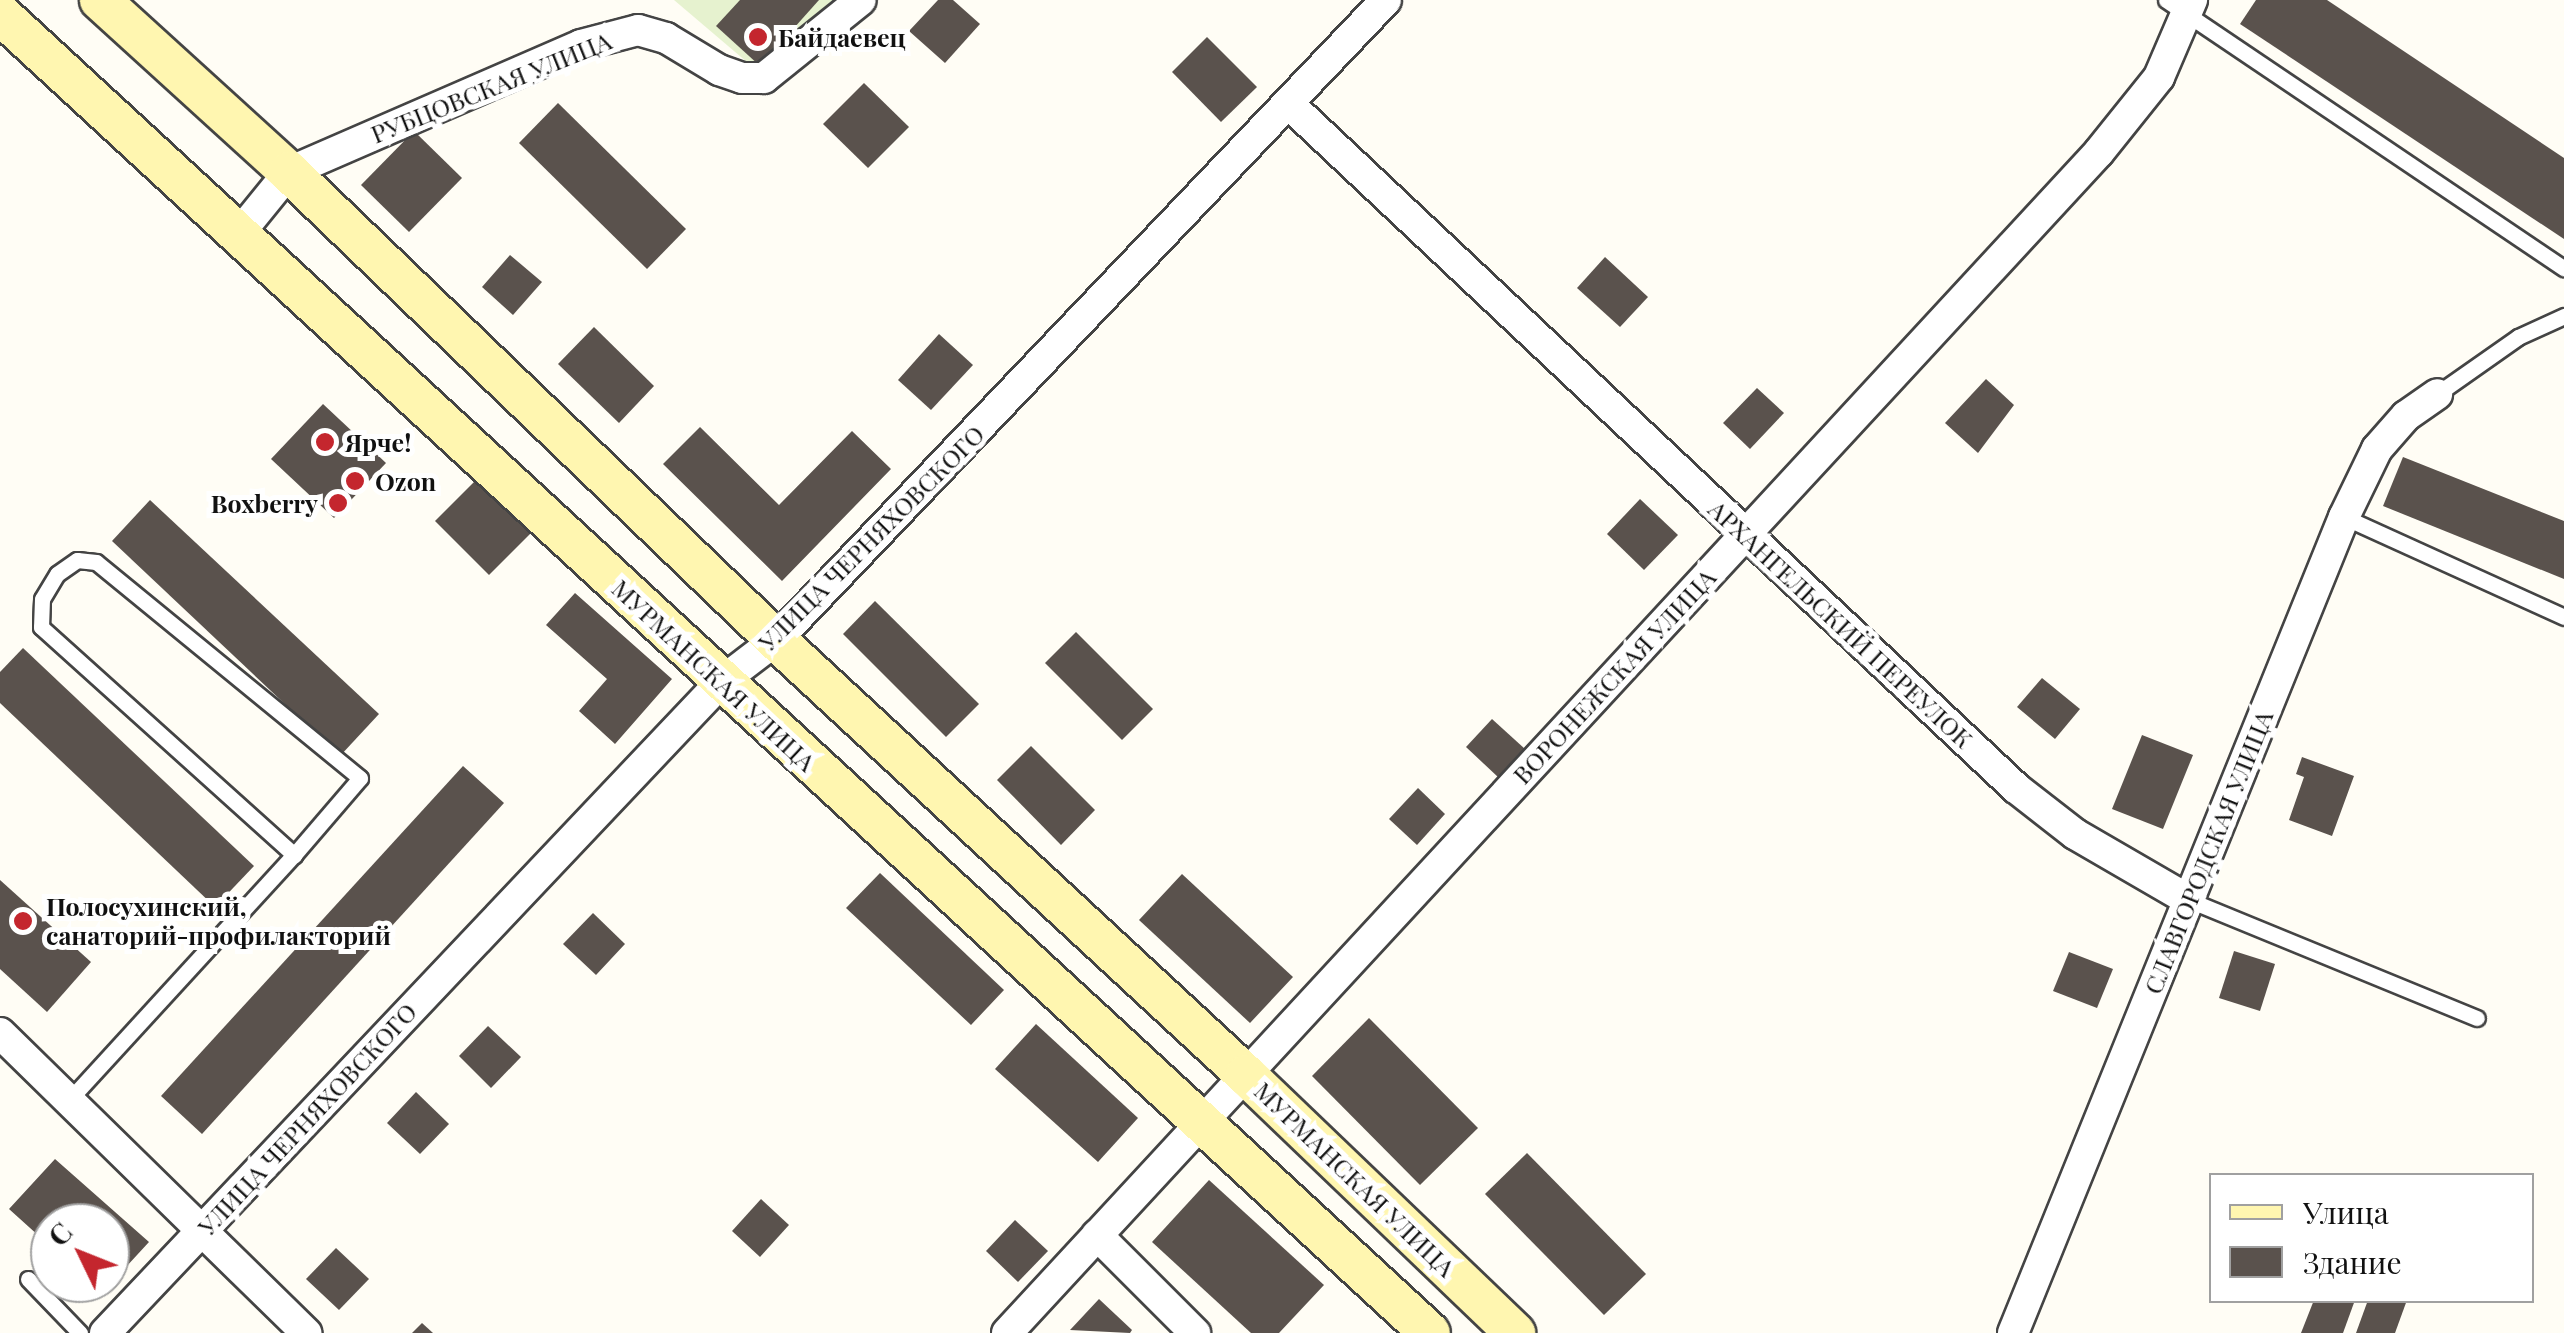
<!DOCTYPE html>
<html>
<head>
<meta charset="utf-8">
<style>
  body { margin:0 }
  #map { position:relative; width:2564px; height:1333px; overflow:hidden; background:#fffdf5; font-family:"Playfair Display",serif }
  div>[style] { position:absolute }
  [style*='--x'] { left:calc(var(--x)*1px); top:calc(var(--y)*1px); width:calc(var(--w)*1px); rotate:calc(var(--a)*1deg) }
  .pitch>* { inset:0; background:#e6f2cf }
  .building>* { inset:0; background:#5a524d }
  .roads { filter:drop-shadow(2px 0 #444) drop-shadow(-2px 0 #444) drop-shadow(0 2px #444) drop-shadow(0 -2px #444) }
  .service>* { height:15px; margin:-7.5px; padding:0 7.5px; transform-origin:7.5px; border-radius:7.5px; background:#fff }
  .minor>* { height:30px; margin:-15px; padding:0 15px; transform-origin:15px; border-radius:15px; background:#fff }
  .secondary>* { height:40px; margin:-20px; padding:0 20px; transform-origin:20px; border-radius:20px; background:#fff6b0 }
  .dots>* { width:28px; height:28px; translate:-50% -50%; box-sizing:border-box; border:5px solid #fff; border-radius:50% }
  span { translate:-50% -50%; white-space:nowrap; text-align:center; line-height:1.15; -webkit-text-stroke:10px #fff; paint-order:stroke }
  .poi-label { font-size:25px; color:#111; font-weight:700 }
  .left { translate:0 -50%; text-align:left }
  .right { translate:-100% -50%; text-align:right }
  .street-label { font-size:25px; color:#111 }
  .legend { position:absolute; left:2209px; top:1173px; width:325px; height:130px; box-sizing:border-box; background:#fff; border:2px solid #a0a0a0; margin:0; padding:12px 18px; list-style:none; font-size:30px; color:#111 }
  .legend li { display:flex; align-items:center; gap:20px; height:50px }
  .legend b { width:50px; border:2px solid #a0a0a0 }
  .north { position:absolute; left:30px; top:1203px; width:100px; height:100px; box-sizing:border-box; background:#fff; border:2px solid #a0a0a0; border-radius:50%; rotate:313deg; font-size:28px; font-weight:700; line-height:40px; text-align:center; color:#111 }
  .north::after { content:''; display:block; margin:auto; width:35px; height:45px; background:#c4262e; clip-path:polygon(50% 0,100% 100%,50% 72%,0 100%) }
</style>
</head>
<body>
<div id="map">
  <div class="pitch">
    <div style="clip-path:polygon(674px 0,834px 0,761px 74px)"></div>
  </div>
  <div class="building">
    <div style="clip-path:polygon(740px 0,819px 0,760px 66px,716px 26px)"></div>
    <div style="clip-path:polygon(938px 0,953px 0,980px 24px,945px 63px,909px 31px)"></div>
    <div style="clip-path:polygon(2256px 0,2327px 0,2564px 158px,2564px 239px,2240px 24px)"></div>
    <div style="clip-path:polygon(1207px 37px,1257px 87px,1221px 122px,1172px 72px)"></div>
    <div style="clip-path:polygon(864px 83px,909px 127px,868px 168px,823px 124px)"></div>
    <div style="clip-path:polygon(558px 103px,686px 229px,647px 269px,519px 143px)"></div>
    <div style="clip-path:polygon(414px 131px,462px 178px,409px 232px,361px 185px)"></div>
    <div style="clip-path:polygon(510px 255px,542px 282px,513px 315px,482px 287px)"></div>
    <div style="clip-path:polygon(1605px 257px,1648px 297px,1620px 327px,1577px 288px)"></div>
    <div style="clip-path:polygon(594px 327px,654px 386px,619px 423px,558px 364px)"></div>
    <div style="clip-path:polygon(939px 334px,973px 365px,931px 410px,898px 380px)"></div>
    <div style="clip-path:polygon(1986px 379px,2014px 405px,1978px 453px,1945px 423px)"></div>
    <div style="clip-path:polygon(1757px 388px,1784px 413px,1750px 449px,1723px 423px)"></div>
    <div style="clip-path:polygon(323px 404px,386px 463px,334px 518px,271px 459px)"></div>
    <div style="clip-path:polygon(700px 427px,779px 505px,852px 431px,891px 469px,782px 581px,663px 464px)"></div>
    <div style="clip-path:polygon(2403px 457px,2564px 521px,2564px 579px,2383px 506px)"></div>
    <div style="clip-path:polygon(478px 478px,532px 532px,489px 575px,435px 521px)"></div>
    <div style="clip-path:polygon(1640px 499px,1678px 535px,1644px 570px,1607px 534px)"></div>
    <div style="clip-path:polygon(150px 500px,379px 714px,340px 756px,112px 541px)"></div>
    <div style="clip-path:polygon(575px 593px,672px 679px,615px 744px,579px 711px,607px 679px,546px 625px)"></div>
    <div style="clip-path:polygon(875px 601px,979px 704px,946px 737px,843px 634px)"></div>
    <div style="clip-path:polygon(1076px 632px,1153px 709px,1122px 740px,1045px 663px)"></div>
    <div style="clip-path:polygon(23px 648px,254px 866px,215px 907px,0 703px,0 672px)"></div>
    <div style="clip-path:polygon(2042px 678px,2080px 709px,2055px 739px,2017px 707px)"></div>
    <div style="clip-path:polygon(1492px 719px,1525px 749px,1499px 778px,1466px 747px)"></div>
    <div style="clip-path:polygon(2142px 735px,2193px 755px,2163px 829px,2112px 809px)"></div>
    <div style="clip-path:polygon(1031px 746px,1095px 810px,1061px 845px,997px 780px)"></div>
    <div style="clip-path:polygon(2302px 757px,2354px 776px,2332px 836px,2289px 820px,2304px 777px,2296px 774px)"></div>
    <div style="clip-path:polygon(463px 766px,504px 803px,202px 1134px,161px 1096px)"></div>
    <div style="clip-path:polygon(1418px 788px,1445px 814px,1417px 845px,1389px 819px)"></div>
    <div style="clip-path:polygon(880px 873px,1004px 990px,971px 1025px,846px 908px)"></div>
    <div style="clip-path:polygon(1182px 874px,1293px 977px,1250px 1023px,1139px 920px)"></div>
    <div style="clip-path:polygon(0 880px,91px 962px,47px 1012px,0 969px)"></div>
    <div style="clip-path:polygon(593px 913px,625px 944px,596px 975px,563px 944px)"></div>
    <div style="clip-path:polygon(2234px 951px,2275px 964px,2260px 1011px,2219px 998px)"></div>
    <div style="clip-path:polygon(2069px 952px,2113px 969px,2097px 1008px,2053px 991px)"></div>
    <div style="clip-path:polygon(1369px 1018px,1478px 1128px,1420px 1185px,1312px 1076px)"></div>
    <div style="clip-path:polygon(1036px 1024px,1138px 1118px,1098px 1162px,995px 1069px)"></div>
    <div style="clip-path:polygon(488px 1026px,521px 1057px,491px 1088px,459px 1056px)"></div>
    <div style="clip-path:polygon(416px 1092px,449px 1124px,420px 1154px,387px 1123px)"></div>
    <div style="clip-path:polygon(1527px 1153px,1646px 1274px,1604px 1315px,1485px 1194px)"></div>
    <div style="clip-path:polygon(55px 1159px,149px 1242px,102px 1293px,90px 1283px,110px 1283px,110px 1223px,50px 1223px,50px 1246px,9px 1209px)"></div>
    <div style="clip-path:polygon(1209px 1180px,1324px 1285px,1279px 1333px,1251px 1333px,1152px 1242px)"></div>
    <div style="clip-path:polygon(761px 1199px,789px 1225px,760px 1257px,732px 1231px)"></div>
    <div style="clip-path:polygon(1015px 1220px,1048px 1251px,1018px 1282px,986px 1251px)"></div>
    <div style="clip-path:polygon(336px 1248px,369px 1279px,339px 1310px,306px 1279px)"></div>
    <div style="clip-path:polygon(1099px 1299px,1132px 1330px,1130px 1333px,1070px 1330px)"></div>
    <div style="clip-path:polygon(2314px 1300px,2355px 1300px,2343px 1333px,2301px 1333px)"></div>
    <div style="clip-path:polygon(2368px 1300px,2407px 1300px,2395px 1333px,2356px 1333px)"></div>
    <div style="clip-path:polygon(422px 1323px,433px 1333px,412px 1333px)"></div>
  </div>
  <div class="roads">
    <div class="service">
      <div style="--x:2166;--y:0;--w:480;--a:34"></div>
      <div style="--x:2437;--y:394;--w:99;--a:-35.1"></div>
      <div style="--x:2518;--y:337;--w:51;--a:-24.5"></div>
      <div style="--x:2344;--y:517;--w:242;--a:24.4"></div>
      <div style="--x:2189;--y:900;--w:311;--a:22.3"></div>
      <div style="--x:71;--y:1098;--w:330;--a:-47.5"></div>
      <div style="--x:294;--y:855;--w:101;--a:-49.4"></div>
      <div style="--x:360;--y:778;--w:341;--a:-140.7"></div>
      <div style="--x:96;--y:562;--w:19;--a:-174"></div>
      <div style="--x:77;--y:560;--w:24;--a:145"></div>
      <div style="--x:57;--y:574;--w:29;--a:121"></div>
      <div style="--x:42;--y:599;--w:28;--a:92"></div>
      <div style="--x:41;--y:627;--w:341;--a:42"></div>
      <div style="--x:28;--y:1279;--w:75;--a:46.1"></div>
    </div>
    <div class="minor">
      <div style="--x:1290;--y:105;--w:997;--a:43.25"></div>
      <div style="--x:2016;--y:788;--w:75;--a:37.9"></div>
      <div style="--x:2075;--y:834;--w:132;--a:30.1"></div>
      <div style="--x:237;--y:236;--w:82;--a:-50.9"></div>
      <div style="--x:289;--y:172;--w:318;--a:-23.5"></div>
      <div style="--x:581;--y:45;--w:59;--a:-14.7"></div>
      <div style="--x:638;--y:30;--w:29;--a:16"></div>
      <div style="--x:666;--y:38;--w:62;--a:31.1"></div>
      <div style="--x:719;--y:70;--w:24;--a:19"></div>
      <div style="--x:742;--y:78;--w:22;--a:0"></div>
      <div style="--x:764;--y:78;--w:124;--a:-38.8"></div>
      <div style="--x:0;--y:1033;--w:429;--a:44.4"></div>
      <div style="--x:1097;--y:1235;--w:139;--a:45"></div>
      <div style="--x:105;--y:1333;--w:896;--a:-46.58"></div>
      <div style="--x:721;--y:682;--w:69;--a:-37.4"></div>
      <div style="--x:776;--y:640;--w:884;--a:-46.37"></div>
      <div style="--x:1007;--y:1333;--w:1608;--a:-47.24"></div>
      <div style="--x:2099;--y:152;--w:96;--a:-51.3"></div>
      <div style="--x:2159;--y:77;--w:84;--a:-66.8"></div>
      <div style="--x:2013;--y:1333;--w:881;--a:-67.92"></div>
      <div style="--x:2344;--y:517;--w:76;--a:-64.1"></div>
      <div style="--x:2377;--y:449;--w:44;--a:-48.7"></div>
      <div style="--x:2406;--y:416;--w:38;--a:-35"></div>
    </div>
    <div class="secondary">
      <div style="--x:100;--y:0;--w:256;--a:42.3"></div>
      <div style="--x:289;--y:172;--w:675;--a:43.86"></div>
      <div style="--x:776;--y:640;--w:640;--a:42.79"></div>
      <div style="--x:1246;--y:1075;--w:373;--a:43.8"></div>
      <div style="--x:0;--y:14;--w:1945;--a:42.69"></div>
    </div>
  </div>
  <div class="dots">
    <div style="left:758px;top:37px;background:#c4262e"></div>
    <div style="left:325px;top:442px;background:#c4262e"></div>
    <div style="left:355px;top:481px;background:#c4262e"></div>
    <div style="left:338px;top:503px;background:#c4262e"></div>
    <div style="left:23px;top:921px;background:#c4262e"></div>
  </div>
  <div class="poi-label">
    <span class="left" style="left:778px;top:37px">Байдаевец</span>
    <span class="left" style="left:345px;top:442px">Ярче!</span>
    <span class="left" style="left:375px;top:481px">Ozon</span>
    <span class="right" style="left:318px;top:503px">Boxberry</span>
    <span class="left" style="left:46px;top:921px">Полосухинский,<br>санаторий-профилакторий</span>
  </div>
  <div class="street-label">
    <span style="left:491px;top:87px;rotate:-22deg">РУБЦОВСКАЯ УЛИЦА</span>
    <span style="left:871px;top:538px;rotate:-45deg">УЛИЦА ЧЕРНЯХОВСКОГО</span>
    <span style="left:1841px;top:624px;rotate:43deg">АРХАНГЕЛЬСКИЙ ПЕРЕУЛОК</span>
    <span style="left:714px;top:675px;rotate:43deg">МУРМАНСКАЯ УЛИЦА</span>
    <span style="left:1614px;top:676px;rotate:-47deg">ВОРОНЕЖСКАЯ УЛИЦА</span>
    <span style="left:2208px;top:852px;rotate:-68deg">СЛАВГОРОДСКАЯ УЛИЦА</span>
    <span style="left:307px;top:1119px;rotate:-47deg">УЛИЦА ЧЕРНЯХОВСКОГО</span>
    <span style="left:1355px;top:1179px;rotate:44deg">МУРМАНСКАЯ УЛИЦА</span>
  </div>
  <ul class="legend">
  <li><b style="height:12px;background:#fff6b0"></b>Улица</li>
  <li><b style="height:28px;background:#5a524d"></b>Здание</li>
  </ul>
  <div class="north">С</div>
</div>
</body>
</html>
